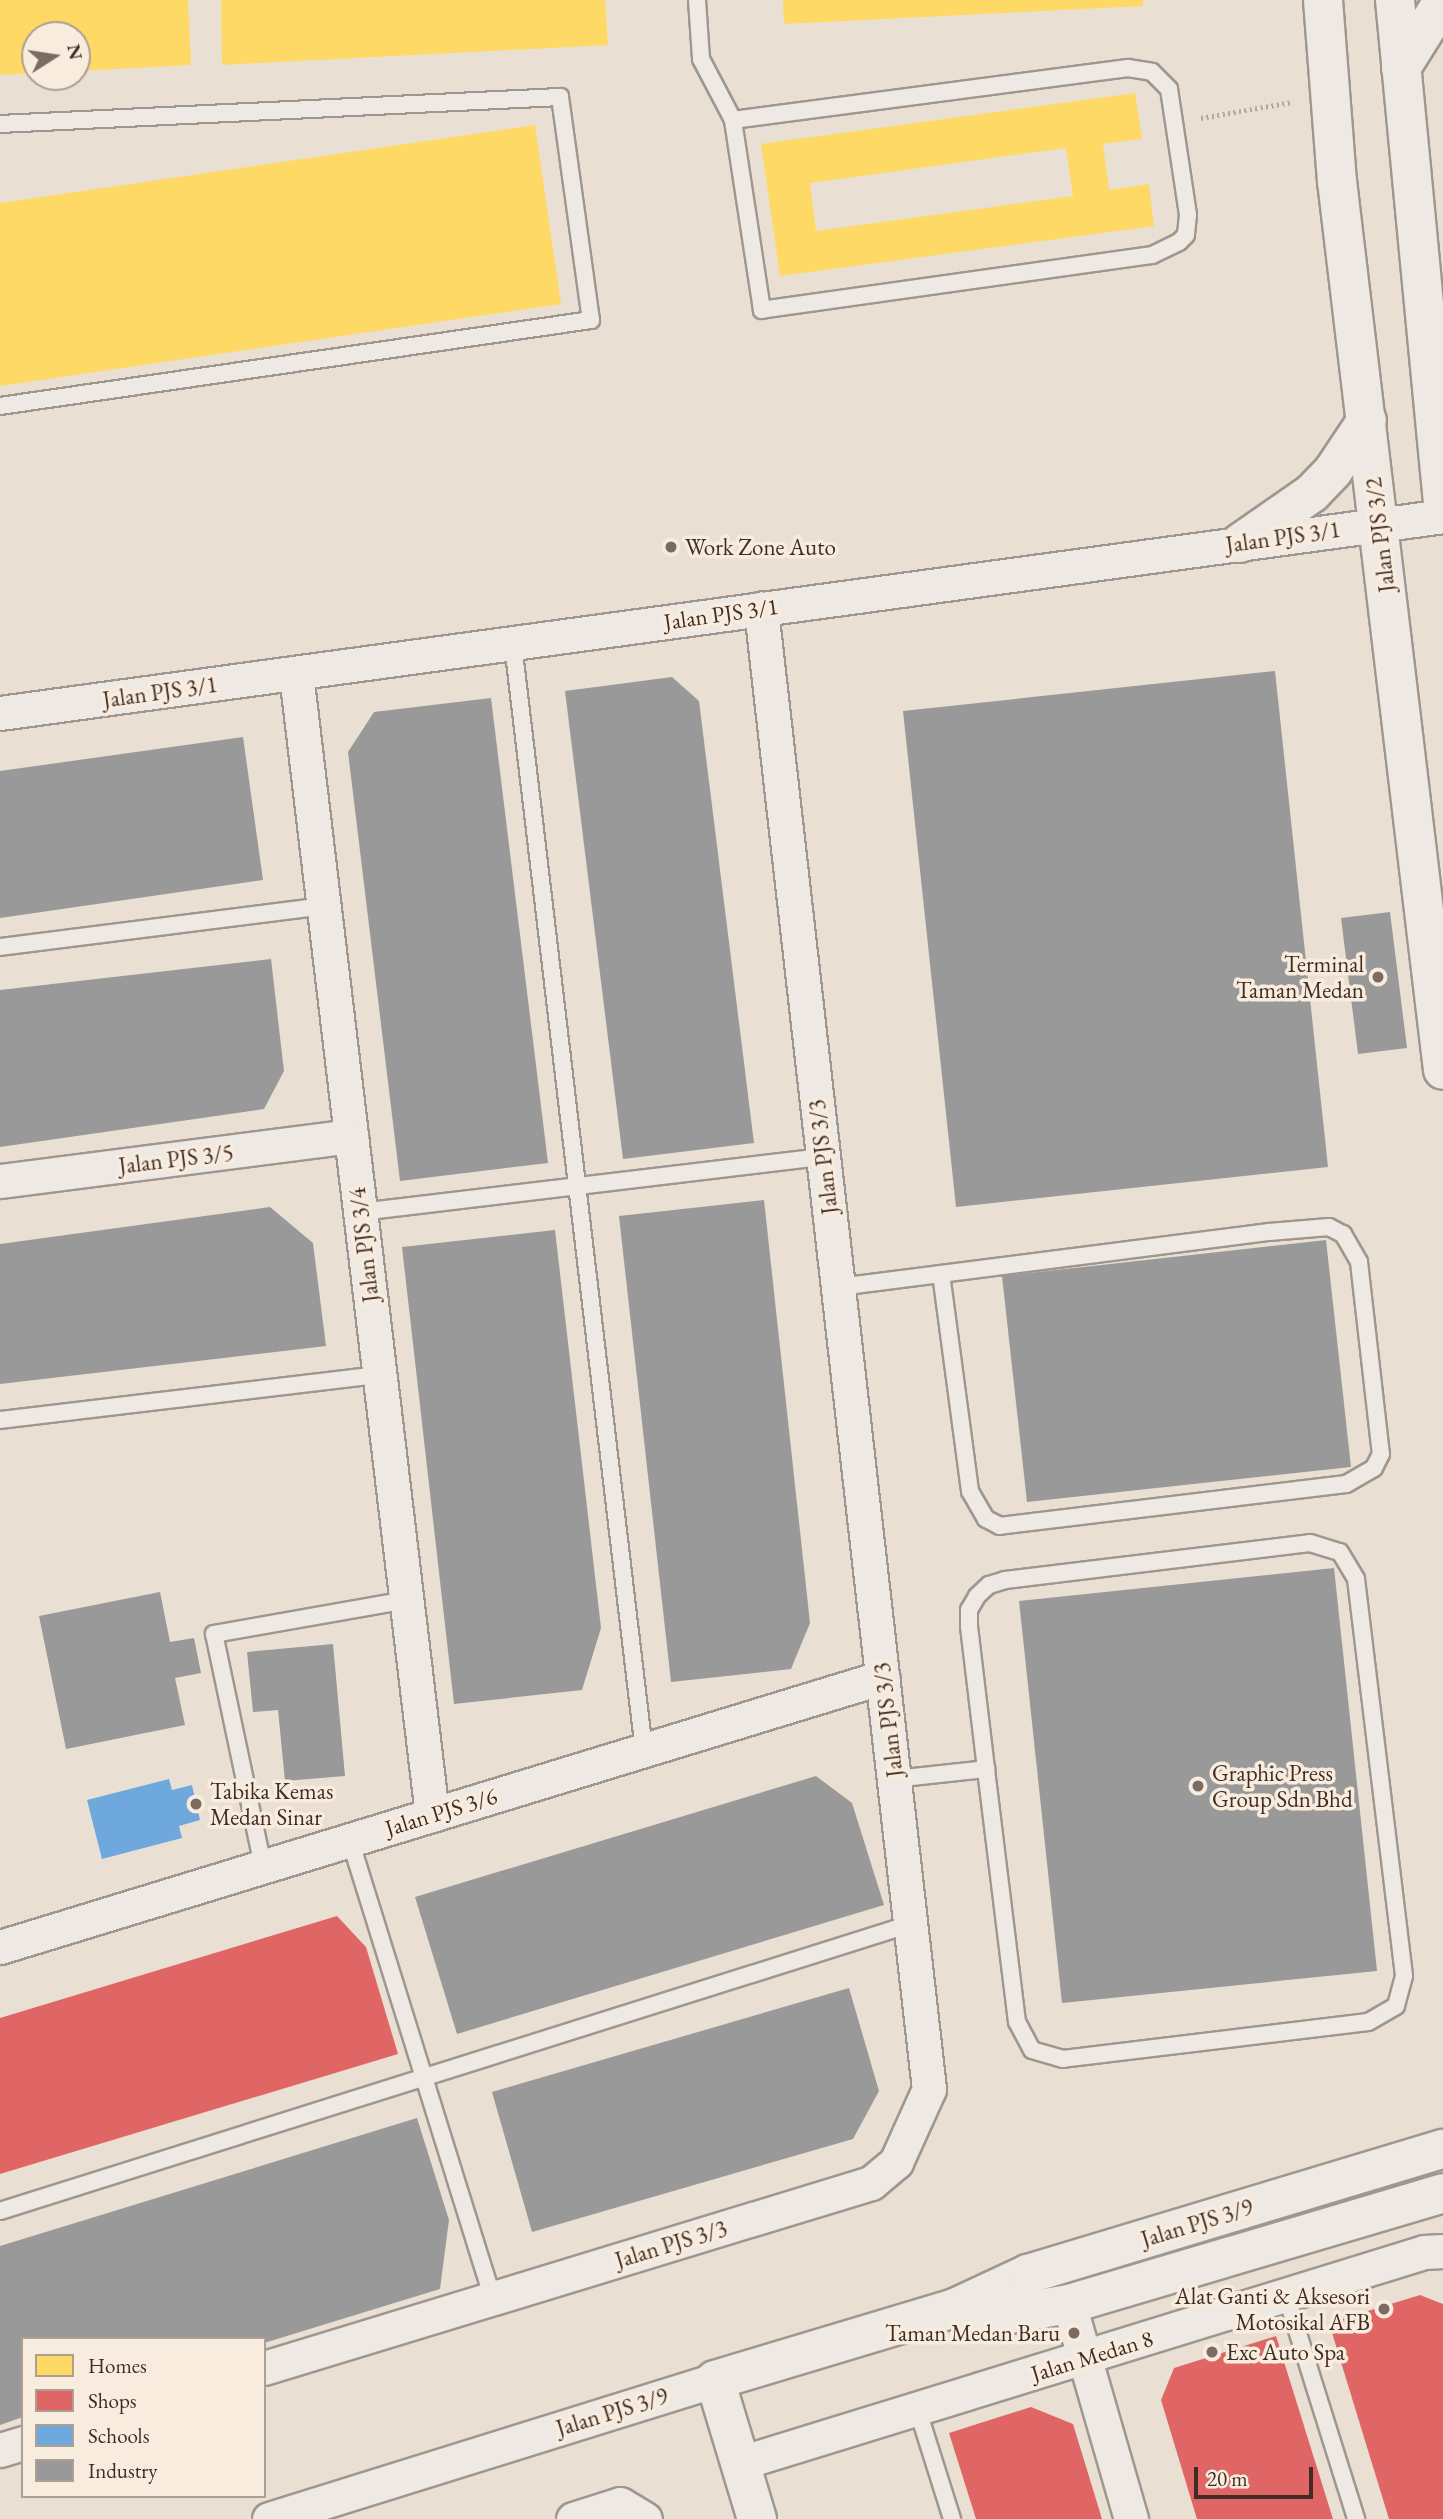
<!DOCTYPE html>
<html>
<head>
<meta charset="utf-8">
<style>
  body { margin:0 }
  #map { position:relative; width:1443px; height:2519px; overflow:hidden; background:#e9e0d3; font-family:"EB Garamond",serif }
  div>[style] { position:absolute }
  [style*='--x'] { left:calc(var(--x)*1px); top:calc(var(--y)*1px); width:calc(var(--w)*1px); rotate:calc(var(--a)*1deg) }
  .homes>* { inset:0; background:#ffd966 }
  .shops>* { inset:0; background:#e06666 }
  .schools>* { inset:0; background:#6fa8dc }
  .industry>* { inset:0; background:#999 }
  .path>* { height:4.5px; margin-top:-2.25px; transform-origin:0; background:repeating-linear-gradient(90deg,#afaaa4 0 2px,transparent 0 5.5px) }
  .roads { filter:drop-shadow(2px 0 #9f978f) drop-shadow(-2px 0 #9f978f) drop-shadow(0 2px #9f978f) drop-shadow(0 -2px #9f978f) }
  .lane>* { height:16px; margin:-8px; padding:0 8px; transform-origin:8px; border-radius:8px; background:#eee9e2 }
  .street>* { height:33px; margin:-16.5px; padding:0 16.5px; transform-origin:16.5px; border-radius:16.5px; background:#eee9e2 }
  .secondary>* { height:38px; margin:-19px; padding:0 19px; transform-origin:19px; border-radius:19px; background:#eee9e2 }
  .dots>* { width:19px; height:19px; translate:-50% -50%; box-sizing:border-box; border:4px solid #f7ecdd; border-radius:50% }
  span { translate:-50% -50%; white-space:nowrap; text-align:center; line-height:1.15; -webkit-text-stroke:7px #f7ecdd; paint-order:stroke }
  .street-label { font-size:23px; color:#402c25 }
  .poi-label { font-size:23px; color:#402c25 }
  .left { translate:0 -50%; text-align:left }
  .right { translate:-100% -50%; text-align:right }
  .legend { position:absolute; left:21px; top:2337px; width:245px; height:161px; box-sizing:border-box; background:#f7ecdd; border:2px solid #ae9f93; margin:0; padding:9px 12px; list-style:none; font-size:21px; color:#402c25 }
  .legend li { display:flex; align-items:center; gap:14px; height:35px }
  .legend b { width:35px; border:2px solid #ae9f93 }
  .north { position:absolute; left:21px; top:21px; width:70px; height:70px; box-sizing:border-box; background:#f7ecdd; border:2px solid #ae9f93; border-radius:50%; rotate:78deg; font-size:19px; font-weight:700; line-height:28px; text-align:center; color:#402c25 }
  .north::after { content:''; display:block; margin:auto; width:24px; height:32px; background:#7b6b62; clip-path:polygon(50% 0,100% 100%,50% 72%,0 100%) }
  .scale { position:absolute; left:1194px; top:2467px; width:119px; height:32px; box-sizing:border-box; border:4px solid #402c25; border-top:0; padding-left:9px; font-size:21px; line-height:24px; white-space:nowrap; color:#402c25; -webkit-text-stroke:5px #f7ecdd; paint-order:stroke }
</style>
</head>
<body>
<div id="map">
  <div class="homes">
    <div style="clip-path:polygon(0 0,188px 0,191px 65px,77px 71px,77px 35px,35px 35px,35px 73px,0 75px)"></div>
    <div style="clip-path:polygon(221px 0,605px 0,608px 45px,222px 65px)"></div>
    <div style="clip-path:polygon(783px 0,1143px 0,1143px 6px,784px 24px)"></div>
    <div style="clip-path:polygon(evenodd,1135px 93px,1142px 139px,1103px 144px,1109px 190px,1149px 184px,1154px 226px,780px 276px,761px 144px,1135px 93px,1066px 148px,1073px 196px,816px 231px,810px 183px,1066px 148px)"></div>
    <div style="clip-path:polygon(535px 125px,561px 304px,0 386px,0 203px)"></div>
  </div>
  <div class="shops">
    <div style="clip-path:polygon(337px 1916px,366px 1947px,398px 2054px,0 2174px,0 2018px)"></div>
    <div style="clip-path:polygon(1420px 2295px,1443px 2304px,1443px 2519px,1389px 2519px,1329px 2323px)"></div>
    <div style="clip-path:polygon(1276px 2336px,1333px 2519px,1197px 2519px,1161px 2400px,1174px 2368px)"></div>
    <div style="clip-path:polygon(1031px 2407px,1073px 2424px,1102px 2519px,976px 2519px,949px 2433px)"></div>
  </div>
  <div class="schools">
    <div style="clip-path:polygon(169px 1779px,172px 1790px,192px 1785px,200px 1820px,179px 1826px,182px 1838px,102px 1859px,87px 1800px)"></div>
  </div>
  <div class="industry">
    <div style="clip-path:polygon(1275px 671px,1328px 1167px,956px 1207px,903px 711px)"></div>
    <div style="clip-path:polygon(672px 677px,699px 701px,754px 1143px,623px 1159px,565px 691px)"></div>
    <div style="clip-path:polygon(491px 698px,548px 1163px,400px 1181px,348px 752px,374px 712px)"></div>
    <div style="clip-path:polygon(243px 737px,263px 880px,0 918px,0 771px)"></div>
    <div style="clip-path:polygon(1390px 912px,1407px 1048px,1358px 1054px,1341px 918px)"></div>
    <div style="clip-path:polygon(271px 959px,284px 1071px,264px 1109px,0 1147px,0 990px)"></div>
    <div style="clip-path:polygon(764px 1200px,810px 1623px,791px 1669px,671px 1682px,619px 1216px)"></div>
    <div style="clip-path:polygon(270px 1207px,313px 1243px,326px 1346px,0 1384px,0 1244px)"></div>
    <div style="clip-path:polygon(555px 1230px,601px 1628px,582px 1690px,454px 1704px,402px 1247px)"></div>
    <div style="clip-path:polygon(1326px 1240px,1351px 1467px,1027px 1502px,1002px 1276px)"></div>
    <div style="clip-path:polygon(1334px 1568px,1377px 1971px,1062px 2003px,1019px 1601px)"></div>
    <div style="clip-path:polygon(160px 1592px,170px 1642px,194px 1638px,201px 1673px,175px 1678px,185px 1725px,66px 1749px,39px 1616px)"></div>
    <div style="clip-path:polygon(333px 1644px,345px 1776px,285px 1781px,278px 1710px,253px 1712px,247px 1652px)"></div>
    <div style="clip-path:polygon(816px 1776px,852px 1803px,884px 1905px,457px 2034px,415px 1897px)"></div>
    <div style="clip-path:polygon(849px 1988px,879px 2091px,853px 2139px,532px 2232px,492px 2092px)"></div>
    <div style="clip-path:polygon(417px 2118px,449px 2220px,440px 2289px,264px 2343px,264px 2339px,23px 2339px,23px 2417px,0 2425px,0 2246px)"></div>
  </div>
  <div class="path">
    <div style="--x:1201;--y:118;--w:92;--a:-10"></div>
  </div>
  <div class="roads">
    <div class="lane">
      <div style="--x:697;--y:0;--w:59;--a:86.1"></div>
      <div style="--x:701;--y:59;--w:69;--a:62.3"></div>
      <div style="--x:1128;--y:68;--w:24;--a:9"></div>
      <div style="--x:1152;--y:72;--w:24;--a:45"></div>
      <div style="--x:1169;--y:89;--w:127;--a:81.4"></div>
      <div style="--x:1188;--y:215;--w:20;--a:96"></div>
      <div style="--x:1186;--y:235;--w:10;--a:135"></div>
      <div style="--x:1179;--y:242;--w:30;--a:154"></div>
      <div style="--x:1152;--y:255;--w:394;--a:172"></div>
      <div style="--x:762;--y:310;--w:192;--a:-98.7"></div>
      <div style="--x:733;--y:120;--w:398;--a:-7.5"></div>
      <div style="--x:0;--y:124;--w:561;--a:-2.76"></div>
      <div style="--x:560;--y:97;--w:225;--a:82.1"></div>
      <div style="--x:591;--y:320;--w:597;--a:171.72"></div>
      <div style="--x:513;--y:644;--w:1114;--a:83.25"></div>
      <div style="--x:0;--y:947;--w:327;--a:-7.2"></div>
      <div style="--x:360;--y:1212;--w:466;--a:-6.8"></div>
      <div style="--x:839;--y:1287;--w:434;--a:-7.3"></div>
      <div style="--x:1269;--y:1232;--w:60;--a:-4.8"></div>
      <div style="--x:1329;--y:1227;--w:16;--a:27"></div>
      <div style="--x:1343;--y:1234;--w:32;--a:60"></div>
      <div style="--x:1359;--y:1262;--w:193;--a:83.5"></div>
      <div style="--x:1381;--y:1454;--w:16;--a:117"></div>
      <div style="--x:1374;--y:1468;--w:32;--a:150"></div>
      <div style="--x:1346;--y:1484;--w:349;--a:173.1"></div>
      <div style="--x:1000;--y:1526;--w:16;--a:-153"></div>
      <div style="--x:986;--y:1519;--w:32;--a:-120"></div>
      <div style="--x:970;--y:1491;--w:219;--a:-97.6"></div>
      <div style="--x:0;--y:1420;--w:382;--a:-6.8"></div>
      <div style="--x:1310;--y:1543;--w:31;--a:17"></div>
      <div style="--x:1340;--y:1552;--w:31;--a:59"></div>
      <div style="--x:1356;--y:1579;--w:400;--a:83.1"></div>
      <div style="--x:1404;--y:1976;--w:31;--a:105"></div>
      <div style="--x:1396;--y:2006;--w:32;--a:150"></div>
      <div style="--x:1368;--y:2022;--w:307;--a:173.1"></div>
      <div style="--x:1063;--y:2059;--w:32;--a:-164"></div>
      <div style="--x:1032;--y:2050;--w:32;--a:-118"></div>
      <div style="--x:1017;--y:2022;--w:255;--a:-97"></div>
      <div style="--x:986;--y:1769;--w:144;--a:-96.8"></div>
      <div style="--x:969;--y:1626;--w:16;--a:-90"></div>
      <div style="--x:969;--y:1610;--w:16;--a:-60"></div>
      <div style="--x:977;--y:1596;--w:16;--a:-43"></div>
      <div style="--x:989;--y:1585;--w:17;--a:-17"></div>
      <div style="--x:1005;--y:1580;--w:307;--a:-6.9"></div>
      <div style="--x:894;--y:1779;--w:93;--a:-6.2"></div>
      <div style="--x:350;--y:1840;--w:480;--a:72.7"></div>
      <div style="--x:263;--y:1866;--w:237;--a:-101.9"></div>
      <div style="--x:214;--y:1634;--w:195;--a:-10"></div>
      <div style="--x:0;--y:2211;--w:955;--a:-17.49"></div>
      <div style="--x:1286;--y:2295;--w:235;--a:72.6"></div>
      <div style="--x:918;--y:2411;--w:113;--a:72.5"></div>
    </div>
    <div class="street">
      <div style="--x:296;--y:674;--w:1149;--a:83.2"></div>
      <div style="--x:0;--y:713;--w:1456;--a:-7.77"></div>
      <div style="--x:0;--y:1181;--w:354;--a:-7.3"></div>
      <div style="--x:0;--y:1947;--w:923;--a:-17"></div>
      <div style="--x:1069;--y:2304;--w:224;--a:73.9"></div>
      <div style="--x:264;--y:2368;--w:635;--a:-16.95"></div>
      <div style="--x:871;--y:2183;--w:33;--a:-40"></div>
      <div style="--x:896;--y:2162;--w:80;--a:-65.7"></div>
      <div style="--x:929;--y:2089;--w:1490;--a:-96.48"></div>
      <div style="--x:0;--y:2450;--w:24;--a:-17"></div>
      <div style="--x:740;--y:2463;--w:716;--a:-17.14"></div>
      <div style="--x:1424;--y:2252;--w:19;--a:-3"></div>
      <div style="--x:269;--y:2519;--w:467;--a:-17.3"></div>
      <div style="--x:573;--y:2519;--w:49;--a:-17.7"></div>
      <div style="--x:620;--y:2504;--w:29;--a:31"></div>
    </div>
    <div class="secondary">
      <div style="--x:1323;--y:0;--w:182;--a:85.6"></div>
      <div style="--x:1337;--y:181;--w:895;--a:83.2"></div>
      <div style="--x:1395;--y:0;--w:505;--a:84.55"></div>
      <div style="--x:1401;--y:68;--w:79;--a:-57.9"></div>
      <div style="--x:1240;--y:543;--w:88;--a:-34.8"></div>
      <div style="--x:1312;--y:493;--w:30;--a:-46"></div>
      <div style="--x:1333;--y:471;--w:61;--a:-56.3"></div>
      <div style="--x:955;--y:2308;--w:39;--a:13"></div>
      <div style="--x:993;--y:2317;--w:77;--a:-9.7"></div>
      <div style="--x:1069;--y:2304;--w:390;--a:-16.5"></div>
      <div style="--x:757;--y:2519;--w:145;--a:-106.8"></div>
      <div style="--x:715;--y:2380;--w:251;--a:-16.7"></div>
      <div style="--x:955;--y:2308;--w:81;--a:-25"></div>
      <div style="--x:1028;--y:2274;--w:433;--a:-16.8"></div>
    </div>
  </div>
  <div class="dots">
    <div style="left:671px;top:547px;background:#7b6b62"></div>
    <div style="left:1378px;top:977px;background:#7b6b62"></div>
    <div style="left:1198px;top:1786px;background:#7b6b62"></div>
    <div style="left:196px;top:1804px;background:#7b6b62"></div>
    <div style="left:1384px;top:2309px;background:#7b6b62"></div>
    <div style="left:1074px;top:2333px;background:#7b6b62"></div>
    <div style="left:1212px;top:2352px;background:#7b6b62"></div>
  </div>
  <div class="street-label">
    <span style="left:1380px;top:535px;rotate:-97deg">Jalan PJS 3/2</span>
    <span style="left:1283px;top:537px;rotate:-8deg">Jalan PJS 3/1</span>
    <span style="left:721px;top:614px;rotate:-8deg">Jalan PJS 3/1</span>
    <span style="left:160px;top:692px;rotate:-8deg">Jalan PJS 3/1</span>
    <span style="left:823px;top:1157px;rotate:-97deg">Jalan PJS 3/3</span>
    <span style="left:176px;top:1159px;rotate:-7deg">Jalan PJS 3/5</span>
    <span style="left:364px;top:1245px;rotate:-97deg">Jalan PJS 3/4</span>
    <span style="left:888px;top:1720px;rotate:-97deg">Jalan PJS 3/3</span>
    <span style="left:441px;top:1812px;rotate:-17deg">Jalan PJS 3/6</span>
    <span style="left:1197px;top:2223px;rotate:-17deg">Jalan PJS 3/9</span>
    <span style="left:671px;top:2244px;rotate:-17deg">Jalan PJS 3/3</span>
    <span style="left:1092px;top:2356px;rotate:-17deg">Jalan Medan 8</span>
    <span style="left:612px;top:2412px;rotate:-17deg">Jalan PJS 3/9</span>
  </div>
  <div class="poi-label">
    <span class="left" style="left:685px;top:547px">Work Zone Auto</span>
    <span class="right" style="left:1364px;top:977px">Terminal<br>Taman Medan</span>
    <span class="left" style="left:1212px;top:1786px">Graphic Press<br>Group Sdn Bhd</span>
    <span class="left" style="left:210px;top:1804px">Tabika Kemas<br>Medan Sinar</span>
    <span class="right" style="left:1370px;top:2309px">Alat Ganti &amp; Aksesori<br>Motosikal AFB</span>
    <span class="right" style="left:1060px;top:2333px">Taman Medan Baru</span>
    <span class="left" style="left:1226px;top:2352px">Exc Auto Spa</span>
  </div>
  <ul class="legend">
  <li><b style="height:19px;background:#ffd966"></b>Homes</li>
  <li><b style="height:19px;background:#e06666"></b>Shops</li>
  <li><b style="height:19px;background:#6fa8dc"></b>Schools</li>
  <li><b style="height:19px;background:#999"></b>Industry</li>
  </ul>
  <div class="north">N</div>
  <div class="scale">20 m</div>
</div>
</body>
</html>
